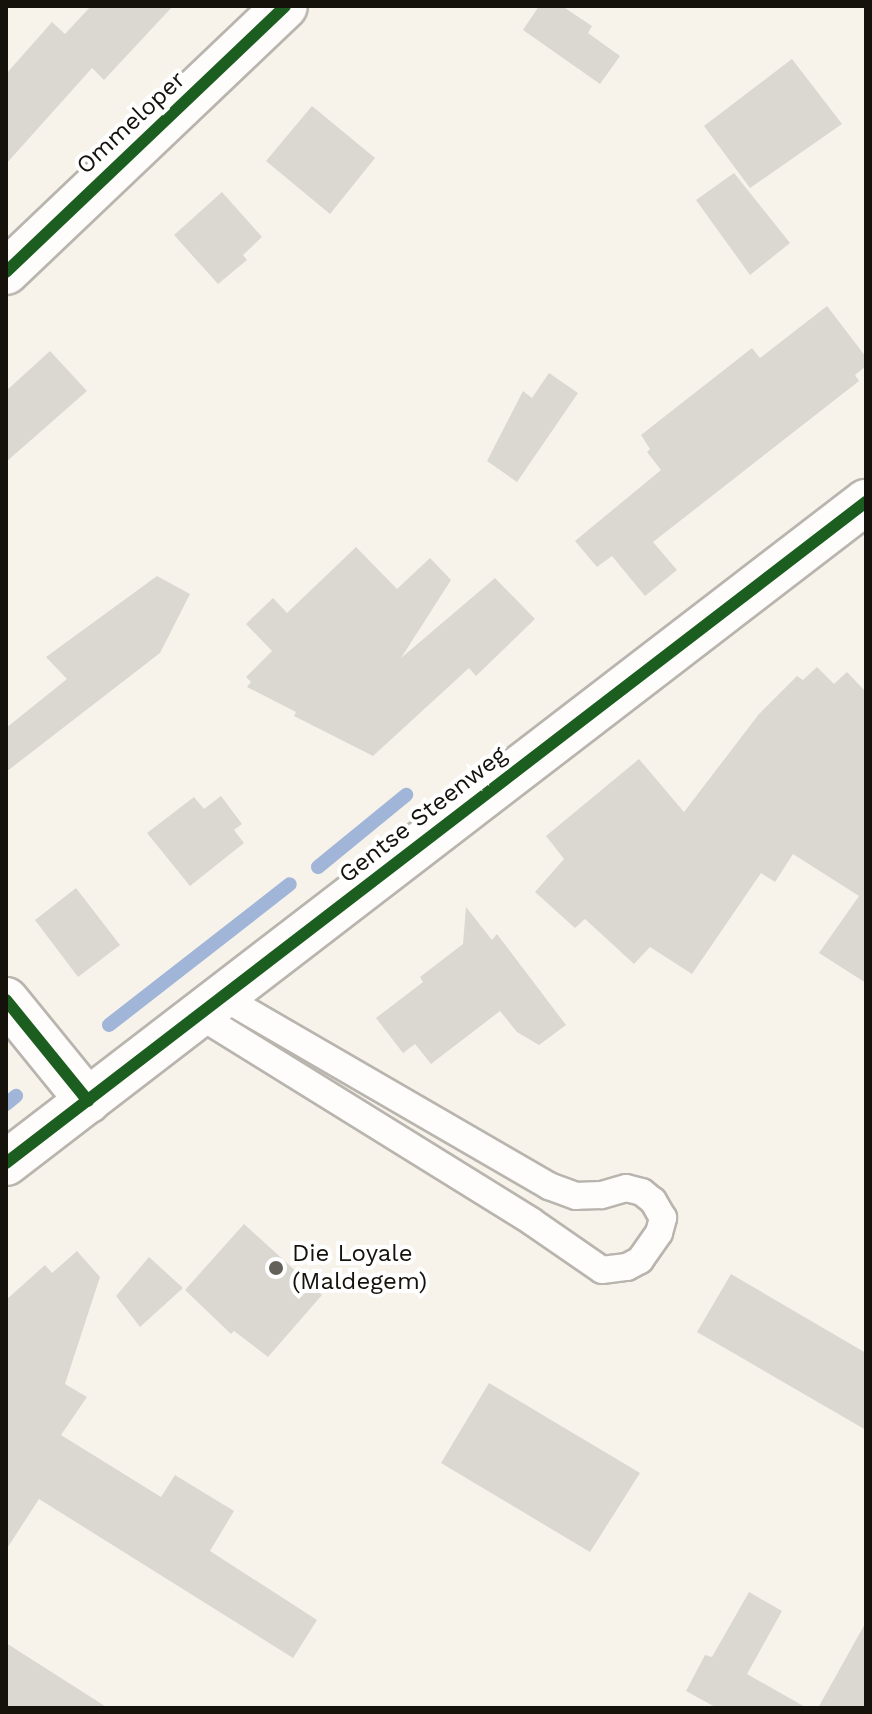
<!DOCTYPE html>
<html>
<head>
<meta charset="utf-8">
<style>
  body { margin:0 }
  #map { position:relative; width:872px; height:1714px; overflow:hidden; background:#f7f3ea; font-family:"Work Sans",sans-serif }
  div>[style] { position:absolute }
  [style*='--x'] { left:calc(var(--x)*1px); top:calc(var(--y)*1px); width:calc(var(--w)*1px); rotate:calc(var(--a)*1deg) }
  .stream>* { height:14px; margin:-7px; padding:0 7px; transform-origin:7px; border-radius:7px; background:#a0b5d7 }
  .building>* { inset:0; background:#dbd8d1 }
  .roads { filter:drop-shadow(2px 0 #b9b5ae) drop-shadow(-2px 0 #b9b5ae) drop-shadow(0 2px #b9b5ae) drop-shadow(0 -2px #b9b5ae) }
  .lane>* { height:26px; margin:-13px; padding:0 13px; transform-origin:13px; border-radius:13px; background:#fefdfc }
  .street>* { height:44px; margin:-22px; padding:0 22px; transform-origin:22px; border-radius:22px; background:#fefdfc }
  .secondary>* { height:44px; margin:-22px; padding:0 22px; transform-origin:22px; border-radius:22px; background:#fefdfc }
  .cycleway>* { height:12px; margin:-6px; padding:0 6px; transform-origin:6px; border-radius:6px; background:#1b5e20 }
  .dots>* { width:22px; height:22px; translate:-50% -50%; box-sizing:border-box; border:4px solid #fff; border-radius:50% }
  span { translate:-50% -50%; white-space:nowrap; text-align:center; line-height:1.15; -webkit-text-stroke:8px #fff; paint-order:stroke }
  .street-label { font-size:24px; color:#15120c }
  .poi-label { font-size:24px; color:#15120c }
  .left { translate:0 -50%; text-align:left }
  .frame { position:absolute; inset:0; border:8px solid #15120c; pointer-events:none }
</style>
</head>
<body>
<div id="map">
  <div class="stream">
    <div style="--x:318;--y:867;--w:114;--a:-39.3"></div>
    <div style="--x:109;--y:1025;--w:229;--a:-37.9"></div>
    <div style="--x:6;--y:1104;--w:13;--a:-39"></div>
  </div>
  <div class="building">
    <div style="clip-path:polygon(91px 6px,173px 6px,104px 80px,92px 68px,6px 164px,6px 74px,52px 22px,65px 34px)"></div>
    <div style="clip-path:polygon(539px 6px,562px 6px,592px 26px,588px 33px,620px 56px,600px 84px,523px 30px)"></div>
    <div style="clip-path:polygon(792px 59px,842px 124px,750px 188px,704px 126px)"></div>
    <div style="clip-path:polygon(312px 106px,375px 158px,330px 214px,266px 161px)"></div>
    <div style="clip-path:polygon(734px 173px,790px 243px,750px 275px,696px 200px)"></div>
    <div style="clip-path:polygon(222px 192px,262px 237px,243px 255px,247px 260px,218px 284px,174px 235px)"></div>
    <div style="clip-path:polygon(827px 306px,866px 357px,866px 366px,855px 375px,859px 381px,653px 542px,677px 570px,645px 596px,612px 556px,597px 567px,575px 541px,661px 470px,647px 452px,650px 449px,641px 435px,752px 348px,760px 358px)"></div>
    <div style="clip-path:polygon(50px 351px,87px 391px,6px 462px,6px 391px)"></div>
    <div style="clip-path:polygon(549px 373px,578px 393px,517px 482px,487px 461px,523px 391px,532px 398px)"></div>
    <div style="clip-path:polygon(356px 547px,397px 589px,430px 558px,451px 580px,401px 658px,495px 578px,535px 619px,476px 676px,469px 668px,373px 756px,294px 716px,296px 712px,247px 687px,251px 682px,246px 677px,272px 651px,246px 624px,273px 598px,287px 613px)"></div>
    <div style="clip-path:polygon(157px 576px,190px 594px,160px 653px,6px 772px,6px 728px,67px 679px,46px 657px)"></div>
    <div style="clip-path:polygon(817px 667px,834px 684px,847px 672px,866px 692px,866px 983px,819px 953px,859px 896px,793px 854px,775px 882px,761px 873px,692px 974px,650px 947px,634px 964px,585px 919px,575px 928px,535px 892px,564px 859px,546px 836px,639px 759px,684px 812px,759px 714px,797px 676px,803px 680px)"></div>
    <div style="clip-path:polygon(221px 796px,242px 824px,234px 830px,244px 843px,190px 886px,147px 833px,194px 797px,204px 809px)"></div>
    <div style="clip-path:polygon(76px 888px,120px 945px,78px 977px,35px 920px)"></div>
    <div style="clip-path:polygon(466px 907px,492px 940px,497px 934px,566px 1025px,539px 1045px,517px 1032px,500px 1011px,431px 1064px,415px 1044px,403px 1053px,376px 1018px,423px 982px,420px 977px,463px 944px)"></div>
    <div style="clip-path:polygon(244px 1224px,322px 1295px,268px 1357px,234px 1331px,231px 1334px,185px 1290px)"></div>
    <div style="clip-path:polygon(77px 1251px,100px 1277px,65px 1384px,87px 1397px,61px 1435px,161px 1497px,175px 1475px,234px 1511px,210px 1551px,317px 1620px,293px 1658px,39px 1499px,6px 1550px,6px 1300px,45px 1265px,52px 1273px)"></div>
    <div style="clip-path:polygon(149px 1257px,183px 1288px,140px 1327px,116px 1296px)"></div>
    <div style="clip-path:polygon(731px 1274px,866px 1353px,866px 1430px,697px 1332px)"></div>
    <div style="clip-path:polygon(489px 1383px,640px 1473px,590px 1552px,441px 1463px)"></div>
    <div style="clip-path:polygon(749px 1592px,782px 1611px,747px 1674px,807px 1708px,717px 1708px,686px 1691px,705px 1655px,712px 1657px)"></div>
    <div style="clip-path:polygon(866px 1622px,866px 1708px,818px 1708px)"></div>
    <div style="clip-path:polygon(6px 1643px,108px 1708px,6px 1708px)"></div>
  </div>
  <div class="roads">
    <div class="lane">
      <div style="--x:199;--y:1015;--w:391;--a:31.8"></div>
      <div style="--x:531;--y:1221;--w:86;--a:34.6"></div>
      <div style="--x:602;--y:1270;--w:25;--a:-7"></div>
      <div style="--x:627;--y:1267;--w:15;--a:-28"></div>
      <div style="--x:640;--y:1260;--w:33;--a:-55"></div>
      <div style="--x:659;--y:1233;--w:16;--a:-75"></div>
      <div style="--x:663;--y:1218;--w:20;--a:-120"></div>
      <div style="--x:653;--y:1201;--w:14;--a:-141"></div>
      <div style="--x:642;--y:1192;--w:16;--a:-166"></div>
      <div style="--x:626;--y:1188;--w:26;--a:164"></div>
      <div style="--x:601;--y:1195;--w:25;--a:178"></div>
      <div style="--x:576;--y:1196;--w:29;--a:-160"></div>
      <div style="--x:549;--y:1186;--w:377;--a:-149.9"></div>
    </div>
    <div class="street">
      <div style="--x:6;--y:272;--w:385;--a:-43.6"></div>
      <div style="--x:6;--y:1000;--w:130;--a:50.9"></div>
    </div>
    <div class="secondary">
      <div style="--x:6;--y:1163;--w:1085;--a:-37.55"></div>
    </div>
  </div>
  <div class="cycleway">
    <div style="--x:6;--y:272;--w:385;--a:-43.6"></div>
    <div style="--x:6;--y:1000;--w:130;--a:50.9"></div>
    <div style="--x:6;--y:1163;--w:1085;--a:-37.55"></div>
  </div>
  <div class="dots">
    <div style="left:276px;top:1268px;background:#64615a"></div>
  </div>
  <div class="street-label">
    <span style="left:131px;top:123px;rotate:-43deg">Ommeloper</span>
    <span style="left:423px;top:815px;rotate:-38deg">Gentse Steenweg</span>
  </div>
  <div class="poi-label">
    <span class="left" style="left:292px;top:1268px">Die Loyale<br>(Maldegem)</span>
  </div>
  <div class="frame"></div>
</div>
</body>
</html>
